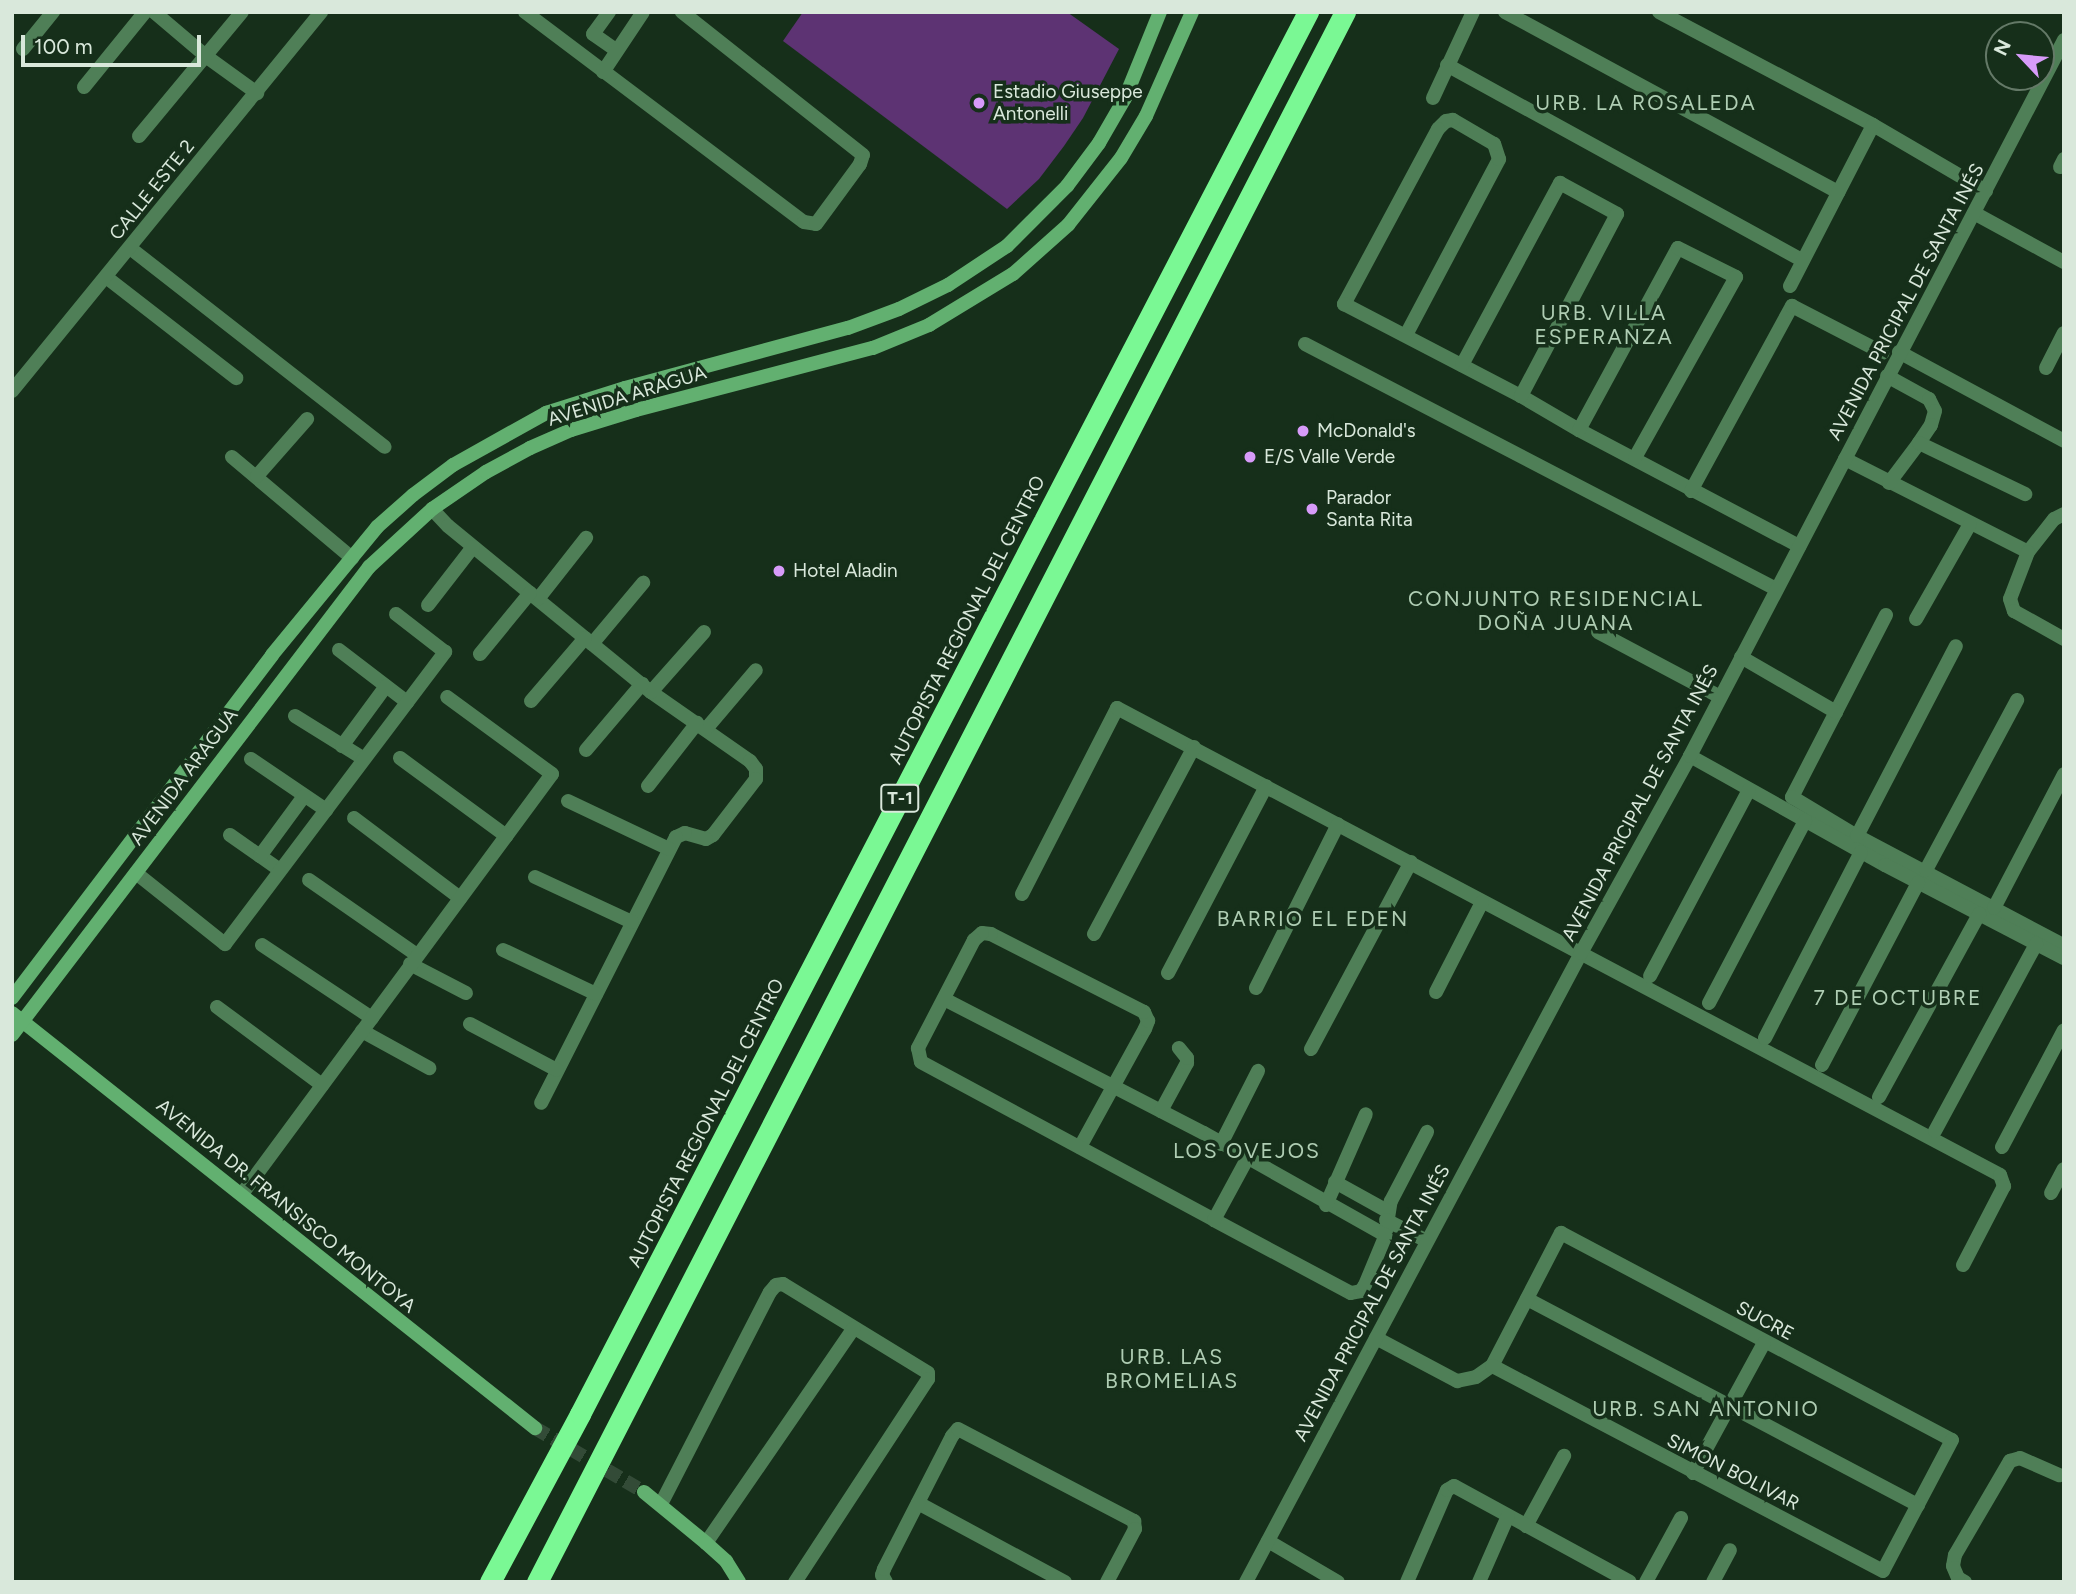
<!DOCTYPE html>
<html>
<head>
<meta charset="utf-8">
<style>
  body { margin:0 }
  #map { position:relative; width:2076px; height:1594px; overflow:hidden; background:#162f1a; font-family:Figtree,sans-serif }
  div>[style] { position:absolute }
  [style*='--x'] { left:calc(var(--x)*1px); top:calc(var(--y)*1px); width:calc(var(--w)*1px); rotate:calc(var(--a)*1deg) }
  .green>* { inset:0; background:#5d3373 }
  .secondary-tunnel>* { height:14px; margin-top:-7px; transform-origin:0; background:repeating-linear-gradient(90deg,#334b37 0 14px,transparent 0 21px) }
  .street>* { height:14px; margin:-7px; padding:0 7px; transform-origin:7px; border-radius:7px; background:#4f7f57 }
  .secondary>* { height:14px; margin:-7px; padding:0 7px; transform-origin:7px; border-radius:7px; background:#62b070 }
  .highway>* { height:21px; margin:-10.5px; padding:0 10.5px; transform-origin:10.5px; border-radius:10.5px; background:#7af894 }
  .dots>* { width:19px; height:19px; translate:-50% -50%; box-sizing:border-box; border:4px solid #162f1a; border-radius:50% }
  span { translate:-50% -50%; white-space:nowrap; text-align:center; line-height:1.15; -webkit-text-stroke:7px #162f1a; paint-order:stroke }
  .shield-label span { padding:2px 5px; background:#162f1a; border:2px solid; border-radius:5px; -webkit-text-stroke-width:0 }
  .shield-label { font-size:18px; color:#d9e8db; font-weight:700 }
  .poi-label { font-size:19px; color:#d9e8db }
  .left { translate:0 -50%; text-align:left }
  .street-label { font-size:19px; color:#d9e8db }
  .neighbourhood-label { font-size:21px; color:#afcdb3; letter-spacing:2px }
  .frame { position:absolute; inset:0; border:14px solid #d9e8db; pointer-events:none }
  .north { position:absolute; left:1985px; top:21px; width:70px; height:70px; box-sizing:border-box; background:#162f1a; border:2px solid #647967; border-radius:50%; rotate:296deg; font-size:19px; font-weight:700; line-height:28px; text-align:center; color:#d9e8db }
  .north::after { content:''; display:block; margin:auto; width:24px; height:32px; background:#d79bf9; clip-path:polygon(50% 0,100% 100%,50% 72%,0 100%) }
  .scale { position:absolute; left:21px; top:35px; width:180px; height:32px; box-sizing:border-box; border:4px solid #d9e8db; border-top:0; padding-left:9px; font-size:21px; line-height:24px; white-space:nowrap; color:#d9e8db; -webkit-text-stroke:5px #162f1a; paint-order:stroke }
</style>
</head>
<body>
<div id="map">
  <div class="green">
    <div style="clip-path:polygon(803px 12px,1067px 12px,1119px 49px,1083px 118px,1064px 146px,1039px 179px,1007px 209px,783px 41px)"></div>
  </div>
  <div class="secondary-tunnel">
    <div style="--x:535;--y:1428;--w:126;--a:30.4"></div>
  </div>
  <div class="street">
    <div style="--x:154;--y:12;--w:70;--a:40.3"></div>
    <div style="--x:207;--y:57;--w:62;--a:35.8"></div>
    <div style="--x:525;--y:12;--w:349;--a:37"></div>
    <div style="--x:804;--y:222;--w:12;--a:9"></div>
    <div style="--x:816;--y:224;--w:74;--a:-53.7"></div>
    <div style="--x:860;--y:164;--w:9;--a:-72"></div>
    <div style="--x:863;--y:155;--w:231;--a:-141.7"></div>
    <div style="--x:609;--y:12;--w:27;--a:126"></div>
    <div style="--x:593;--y:34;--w:29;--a:35"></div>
    <div style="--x:1505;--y:12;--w:379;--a:28.4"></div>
    <div style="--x:1659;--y:12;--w:242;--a:27.8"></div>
    <div style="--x:1873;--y:125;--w:131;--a:30.3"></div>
    <div style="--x:23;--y:49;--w:48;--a:-51"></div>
    <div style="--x:1447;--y:65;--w:405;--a:28.8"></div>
    <div style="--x:603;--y:72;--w:72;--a:-56.3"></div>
    <div style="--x:84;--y:87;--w:97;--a:-50.9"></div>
    <div style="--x:1433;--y:98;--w:95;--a:-65.1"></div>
    <div style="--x:139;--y:136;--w:161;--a:-50.3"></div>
    <div style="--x:2060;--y:167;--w:9;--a:-63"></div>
    <div style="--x:1974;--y:213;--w:102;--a:28.6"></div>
    <div style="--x:130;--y:248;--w:323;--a:38"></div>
    <div style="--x:106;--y:277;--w:165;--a:37.8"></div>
    <div style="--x:1790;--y:286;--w:181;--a:-62.7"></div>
    <div style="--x:1406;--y:335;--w:199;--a:-62.1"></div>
    <div style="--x:1499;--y:159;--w:16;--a:-108"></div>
    <div style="--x:1494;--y:144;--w:48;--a:-149.7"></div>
    <div style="--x:1453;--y:120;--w:7;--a:172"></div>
    <div style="--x:1446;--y:121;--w:11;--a:135"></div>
    <div style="--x:1438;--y:129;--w:199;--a:118.2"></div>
    <div style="--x:1344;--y:304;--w:199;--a:27.5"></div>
    <div style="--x:1521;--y:396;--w:67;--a:30.4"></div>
    <div style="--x:1579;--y:430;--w:249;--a:27.8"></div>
    <div style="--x:1305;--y:344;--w:531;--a:27.48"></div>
    <div style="--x:1899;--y:352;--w:187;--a:28.3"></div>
    <div style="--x:1462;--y:365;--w:207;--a:-61.7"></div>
    <div style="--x:1560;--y:183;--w:65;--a:28.5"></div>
    <div style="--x:1617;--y:214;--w:206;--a:117.8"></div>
    <div style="--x:2046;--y:368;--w:39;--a:-63"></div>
    <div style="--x:1887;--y:376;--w:48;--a:28.7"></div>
    <div style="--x:1929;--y:399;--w:13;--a:63"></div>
    <div style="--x:1935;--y:411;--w:15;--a:106"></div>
    <div style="--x:1931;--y:425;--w:22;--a:124"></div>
    <div style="--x:12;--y:391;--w:489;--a:-50.8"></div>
    <div style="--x:1579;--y:430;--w:207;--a:-61.5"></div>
    <div style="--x:1678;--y:248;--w:65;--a:26.6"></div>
    <div style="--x:1736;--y:277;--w:207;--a:119.2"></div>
    <div style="--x:232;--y:457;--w:157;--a:40.1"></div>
    <div style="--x:1845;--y:459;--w:205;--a:26.9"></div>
    <div style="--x:257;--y:476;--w:76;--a:-48.7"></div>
    <div style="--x:1889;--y:483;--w:50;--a:-53.1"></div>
    <div style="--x:1919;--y:443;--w:118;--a:25.7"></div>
    <div style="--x:1691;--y:491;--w:211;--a:-61.4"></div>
    <div style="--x:1792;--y:306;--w:102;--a:27.3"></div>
    <div style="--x:432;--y:509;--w:23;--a:47"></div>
    <div style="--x:448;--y:526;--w:262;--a:39.3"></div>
    <div style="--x:651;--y:692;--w:121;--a:34.9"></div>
    <div style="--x:750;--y:761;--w:10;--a:53"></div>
    <div style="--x:756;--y:769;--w:10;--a:90"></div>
    <div style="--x:756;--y:779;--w:71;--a:127.5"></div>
    <div style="--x:713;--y:835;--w:8;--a:150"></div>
    <div style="--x:706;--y:839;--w:22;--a:-164"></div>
    <div style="--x:685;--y:833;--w:10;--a:156"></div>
    <div style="--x:676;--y:837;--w:298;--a:116.9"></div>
    <div style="--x:2064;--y:514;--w:11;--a:153"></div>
    <div style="--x:2054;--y:519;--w:42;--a:128.2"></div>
    <div style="--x:2028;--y:552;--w:50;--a:111"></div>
    <div style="--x:2010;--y:599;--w:13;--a:72"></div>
    <div style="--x:2014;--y:611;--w:57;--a:29.2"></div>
    <div style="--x:538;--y:599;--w:78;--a:-51.8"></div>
    <div style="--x:428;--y:605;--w:73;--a:-52.2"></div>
    <div style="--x:1886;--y:615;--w:205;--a:117.3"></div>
    <div style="--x:1792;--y:797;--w:76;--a:31"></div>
    <div style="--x:1857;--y:836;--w:233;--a:27.9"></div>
    <div style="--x:1916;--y:619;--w:109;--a:-60.4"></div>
    <div style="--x:1598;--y:632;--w:138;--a:28"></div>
    <div style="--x:592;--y:644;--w:80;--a:-50.1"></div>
    <div style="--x:339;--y:650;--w:86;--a:37.4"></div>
    <div style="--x:480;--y:654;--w:79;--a:-50.7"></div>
    <div style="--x:1741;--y:657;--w:110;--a:30.1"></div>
    <div style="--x:651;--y:692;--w:80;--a:-48.5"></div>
    <div style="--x:531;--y:701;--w:83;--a:-49.4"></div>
    <div style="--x:295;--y:716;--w:81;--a:31.9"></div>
    <div style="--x:706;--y:729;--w:77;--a:-49.7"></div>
    <div style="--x:342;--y:746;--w:74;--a:-53.7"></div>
    <div style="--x:586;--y:750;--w:87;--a:-49.7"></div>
    <div style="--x:1690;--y:756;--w:223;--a:29.2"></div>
    <div style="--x:1885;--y:865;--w:202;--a:27.5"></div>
    <div style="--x:400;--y:758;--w:132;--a:36.3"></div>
    <div style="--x:251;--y:759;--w:91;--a:34.2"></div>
    <div style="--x:648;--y:786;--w:80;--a:-52.1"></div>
    <div style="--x:568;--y:801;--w:112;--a:25.4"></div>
    <div style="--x:354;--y:818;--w:133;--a:37"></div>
    <div style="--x:230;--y:835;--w:61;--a:35"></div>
    <div style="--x:1857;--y:836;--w:214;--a:-62.5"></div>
    <div style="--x:260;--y:856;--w:74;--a:-53.7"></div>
    <div style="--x:1926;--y:870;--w:193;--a:-61.8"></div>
    <div style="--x:136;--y:873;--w:114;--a:38.6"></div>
    <div style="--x:225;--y:944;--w:366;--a:-53"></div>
    <div style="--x:445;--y:652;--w:62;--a:-142.2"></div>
    <div style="--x:535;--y:877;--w:107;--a:24.9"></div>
    <div style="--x:309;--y:880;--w:131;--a:34.8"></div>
    <div style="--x:1022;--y:894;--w:209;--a:-62.9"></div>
    <div style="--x:1117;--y:708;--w:999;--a:27.87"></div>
    <div style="--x:2000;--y:1175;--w:12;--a:70"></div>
    <div style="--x:2004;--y:1186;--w:89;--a:117.4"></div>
    <div style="--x:1994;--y:908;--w:151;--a:-62.4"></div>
    <div style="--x:1094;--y:934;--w:212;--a:-61.9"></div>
    <div style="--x:262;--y:945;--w:132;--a:33.6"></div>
    <div style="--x:503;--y:950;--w:103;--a:25.3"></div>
    <div style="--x:410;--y:964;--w:63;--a:27.4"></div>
    <div style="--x:1168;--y:973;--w:211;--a:-62.3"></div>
    <div style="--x:1650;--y:976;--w:211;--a:-62"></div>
    <div style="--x:1256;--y:988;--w:183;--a:-63.4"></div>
    <div style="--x:1436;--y:992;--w:101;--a:-62.9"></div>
    <div style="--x:944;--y:999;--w:292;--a:27.3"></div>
    <div style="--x:1204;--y:1133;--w:208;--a:29.4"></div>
    <div style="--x:1709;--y:1003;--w:206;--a:-62.2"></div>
    <div style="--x:217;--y:1007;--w:131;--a:36.6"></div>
    <div style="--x:470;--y:1024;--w:98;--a:27.9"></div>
    <div style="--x:362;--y:1031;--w:77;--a:28.9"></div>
    <div style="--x:1765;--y:1038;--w:209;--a:-62.7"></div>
    <div style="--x:1311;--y:1049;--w:212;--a:-61.9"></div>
    <div style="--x:1822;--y:1065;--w:206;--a:-62.2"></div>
    <div style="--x:1879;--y:1097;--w:209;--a:-61.3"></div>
    <div style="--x:1161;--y:1111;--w:55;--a:-61.6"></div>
    <div style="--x:1187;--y:1063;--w:5;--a:-90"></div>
    <div style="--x:1187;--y:1058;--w:13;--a:-129"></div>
    <div style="--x:1935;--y:1131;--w:213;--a:-61.6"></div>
    <div style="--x:1221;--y:1144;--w:82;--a:-63.1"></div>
    <div style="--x:1080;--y:1147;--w:135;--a:-61.2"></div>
    <div style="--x:1145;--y:1029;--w:9;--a:-69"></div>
    <div style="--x:1148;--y:1021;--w:10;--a:-114"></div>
    <div style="--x:1144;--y:1012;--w:172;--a:-153"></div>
    <div style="--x:991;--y:934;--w:9;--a:-174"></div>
    <div style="--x:982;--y:933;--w:11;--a:139"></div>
    <div style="--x:974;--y:940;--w:122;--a:117.4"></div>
    <div style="--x:918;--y:1048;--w:14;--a:78"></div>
    <div style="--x:921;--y:1062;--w:333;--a:28.3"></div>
    <div style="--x:1214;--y:1220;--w:155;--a:28.1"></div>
    <div style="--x:1351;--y:1293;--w:10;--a:-11"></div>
    <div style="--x:1361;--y:1291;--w:7;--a:-56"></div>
    <div style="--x:1365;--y:1285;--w:52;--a:-67.4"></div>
    <div style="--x:1385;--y:1237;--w:36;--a:-81"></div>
    <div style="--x:1391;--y:1201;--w:78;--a:-62.4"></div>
    <div style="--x:2002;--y:1147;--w:132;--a:-62.1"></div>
    <div style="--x:1335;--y:1182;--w:60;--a:29.1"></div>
    <div style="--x:2051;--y:1193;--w:27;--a:-62"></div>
    <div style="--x:242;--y:1194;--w:522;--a:-53.57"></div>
    <div style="--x:552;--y:774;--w:130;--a:-143.7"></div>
    <div style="--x:1326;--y:1205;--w:99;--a:-66.3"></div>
    <div style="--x:1214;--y:1220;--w:69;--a:-61.6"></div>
    <div style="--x:1386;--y:1220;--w:46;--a:27.1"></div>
    <div style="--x:1527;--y:1299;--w:442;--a:27.8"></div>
    <div style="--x:1376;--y:1338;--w:92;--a:28"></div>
    <div style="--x:1457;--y:1381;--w:19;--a:-12"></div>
    <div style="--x:1476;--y:1377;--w:19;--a:-35"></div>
    <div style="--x:1492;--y:1366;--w:150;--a:-62.6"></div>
    <div style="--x:1561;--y:1233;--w:442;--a:27.9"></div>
    <div style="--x:1952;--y:1440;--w:148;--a:117.8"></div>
    <div style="--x:1883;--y:1571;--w:441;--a:-152.3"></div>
    <div style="--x:1693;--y:1473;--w:148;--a:-61.4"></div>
    <div style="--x:918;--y:1503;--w:167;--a:28.3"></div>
    <div style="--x:661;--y:1504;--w:238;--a:-62.8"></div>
    <div style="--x:770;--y:1292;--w:9;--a:-49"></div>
    <div style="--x:776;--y:1285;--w:7;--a:-8"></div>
    <div style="--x:783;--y:1284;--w:170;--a:31.5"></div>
    <div style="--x:928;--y:1373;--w:6;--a:90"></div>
    <div style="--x:928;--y:1379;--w:243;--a:123.2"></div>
    <div style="--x:1526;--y:1526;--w:80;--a:-61.5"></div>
    <div style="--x:1268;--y:1541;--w:81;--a:30.4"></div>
    <div style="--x:706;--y:1543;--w:260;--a:-55.5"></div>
    <div style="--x:886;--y:1582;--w:8;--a:-120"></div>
    <div style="--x:882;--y:1575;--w:6;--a:-72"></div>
    <div style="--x:884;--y:1569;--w:149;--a:-62.9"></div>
    <div style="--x:952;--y:1436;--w:9;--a:-49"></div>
    <div style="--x:958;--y:1429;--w:199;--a:27.6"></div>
    <div style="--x:1134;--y:1521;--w:8;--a:83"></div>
    <div style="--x:1135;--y:1529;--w:60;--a:117.8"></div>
    <div style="--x:1246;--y:1582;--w:713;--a:-61.96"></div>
    <div style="--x:1581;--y:953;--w:225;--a:-61"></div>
    <div style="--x:1690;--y:756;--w:808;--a:-62.42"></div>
    <div style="--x:1407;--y:1582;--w:100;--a:-66.5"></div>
    <div style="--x:1447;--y:1490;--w:8;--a:-30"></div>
    <div style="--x:1454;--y:1486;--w:200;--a:28.6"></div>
    <div style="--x:1479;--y:1582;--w:72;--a:-66.3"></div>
    <div style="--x:1646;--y:1582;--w:73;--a:-61.3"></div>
    <div style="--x:1713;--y:1582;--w:36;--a:-62"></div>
    <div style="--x:1965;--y:1582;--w:8;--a:-150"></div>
    <div style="--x:1958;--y:1578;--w:13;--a:-113"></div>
    <div style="--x:1953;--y:1566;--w:11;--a:-80"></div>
    <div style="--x:1955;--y:1555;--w:109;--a:-59.7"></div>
    <div style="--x:2010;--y:1461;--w:10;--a:-17"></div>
    <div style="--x:2020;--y:1458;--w:43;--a:23.6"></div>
  </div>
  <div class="secondary">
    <div style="--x:12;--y:998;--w:430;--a:-52.8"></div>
    <div style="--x:272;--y:655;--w:166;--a:-50.6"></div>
    <div style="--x:377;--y:527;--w:48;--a:-41.6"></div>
    <div style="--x:413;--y:495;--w:50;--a:-36.9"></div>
    <div style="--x:453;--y:465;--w:107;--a:-29.2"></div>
    <div style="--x:546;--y:413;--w:83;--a:-17.6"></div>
    <div style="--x:625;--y:388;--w:231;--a:-15.1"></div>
    <div style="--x:848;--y:328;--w:54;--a:-20.4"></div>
    <div style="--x:899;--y:309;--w:55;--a:-26.1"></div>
    <div style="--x:948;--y:285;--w:71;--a:-33.5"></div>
    <div style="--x:1007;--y:246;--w:85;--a:-45"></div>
    <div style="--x:1067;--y:186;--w:54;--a:-53.3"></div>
    <div style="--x:1099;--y:143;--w:52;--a:-60"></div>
    <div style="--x:1125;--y:98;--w:93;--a:-67.9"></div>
    <div style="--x:12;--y:1013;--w:668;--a:38.43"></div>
    <div style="--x:12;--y:1035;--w:589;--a:-52.66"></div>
    <div style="--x:369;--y:567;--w:86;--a:-42.6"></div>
    <div style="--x:432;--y:509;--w:65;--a:-34.4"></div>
    <div style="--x:486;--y:472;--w:50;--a:-28.6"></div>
    <div style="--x:530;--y:448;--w:45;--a:-23.7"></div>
    <div style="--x:571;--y:430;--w:68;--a:-17.1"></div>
    <div style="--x:636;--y:410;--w:245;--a:-14.7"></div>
    <div style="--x:873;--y:348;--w:61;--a:-22.3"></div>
    <div style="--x:929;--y:325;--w:98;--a:-31.3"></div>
    <div style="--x:1013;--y:274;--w:74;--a:-41.7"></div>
    <div style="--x:1068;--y:225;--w:85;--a:-51.7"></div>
    <div style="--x:1121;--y:158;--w:49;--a:-59.2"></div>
    <div style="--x:1146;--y:116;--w:114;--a:-66.1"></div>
    <div style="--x:644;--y:1492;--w:80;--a:39.4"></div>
    <div style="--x:706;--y:1543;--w:27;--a:42"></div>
    <div style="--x:726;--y:1561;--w:25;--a:58"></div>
  </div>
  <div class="highway">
    <div style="--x:490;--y:1582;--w:191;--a:-61.8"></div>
    <div style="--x:580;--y:1414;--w:1580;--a:-62.56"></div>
    <div style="--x:537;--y:1582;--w:1766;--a:-62.77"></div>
  </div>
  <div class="dots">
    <div style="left:979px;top:103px;background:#d79bf9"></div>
    <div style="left:1303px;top:431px;background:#d79bf9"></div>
    <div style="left:1250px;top:457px;background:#d79bf9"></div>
    <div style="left:1312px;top:509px;background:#d79bf9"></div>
    <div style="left:779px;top:571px;background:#d79bf9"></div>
  </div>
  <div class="shield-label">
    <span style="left:900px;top:798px">T-1</span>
  </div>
  <div class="poi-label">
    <span class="left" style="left:993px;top:103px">Estadio Giuseppe<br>Antonelli</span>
    <span class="left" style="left:1317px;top:431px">McDonald's</span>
    <span class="left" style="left:1264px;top:457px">E/S Valle Verde</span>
    <span class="left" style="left:1326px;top:509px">Parador<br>Santa Rita</span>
    <span class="left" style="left:793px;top:571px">Hotel Aladin</span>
  </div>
  <div class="street-label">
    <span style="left:152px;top:190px;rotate:-51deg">CALLE ESTE 2</span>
    <span style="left:1906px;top:302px;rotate:-62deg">AVENIDA PRICIPAL DE SANTA INÉS</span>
    <span style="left:627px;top:396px;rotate:-17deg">AVENIDA ARAGUA</span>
    <span style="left:967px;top:620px;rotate:-63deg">AUTOPISTA REGIONAL DEL CENTRO</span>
    <span style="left:184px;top:777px;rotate:-53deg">AVENIDA ARAGUA</span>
    <span style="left:1640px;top:803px;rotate:-62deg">AVENIDA PRICIPAL DE SANTA INÉS</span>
    <span style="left:706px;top:1123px;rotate:-63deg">AUTOPISTA REGIONAL DEL CENTRO</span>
    <span style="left:286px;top:1206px;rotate:39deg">AVENIDA DR. FRANSISCO MONTOYA</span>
    <span style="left:1372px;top:1303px;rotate:-62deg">AVENIDA PRICIPAL DE SANTA INÉS</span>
    <span style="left:1765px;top:1321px;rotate:28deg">SUCRE</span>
    <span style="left:1733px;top:1472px;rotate:27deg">SIMON BOLIVAR</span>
  </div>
  <div class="neighbourhood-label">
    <span style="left:1646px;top:103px">URB. LA ROSALEDA</span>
    <span style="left:1604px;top:325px">URB. VILLA<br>ESPERANZA</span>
    <span style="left:1556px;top:611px">CONJUNTO RESIDENCIAL<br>DOÑA JUANA</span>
    <span style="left:1313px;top:919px">BARRIO EL EDEN</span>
    <span style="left:1898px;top:998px">7 DE OCTUBRE</span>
    <span style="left:1247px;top:1151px">LOS OVEJOS</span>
    <span style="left:1172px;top:1369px">URB. LAS<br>BROMELIAS</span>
    <span style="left:1706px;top:1409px">URB. SAN ANTONIO</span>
  </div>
  <div class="frame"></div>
  <div class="north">N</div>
  <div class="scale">100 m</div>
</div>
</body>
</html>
